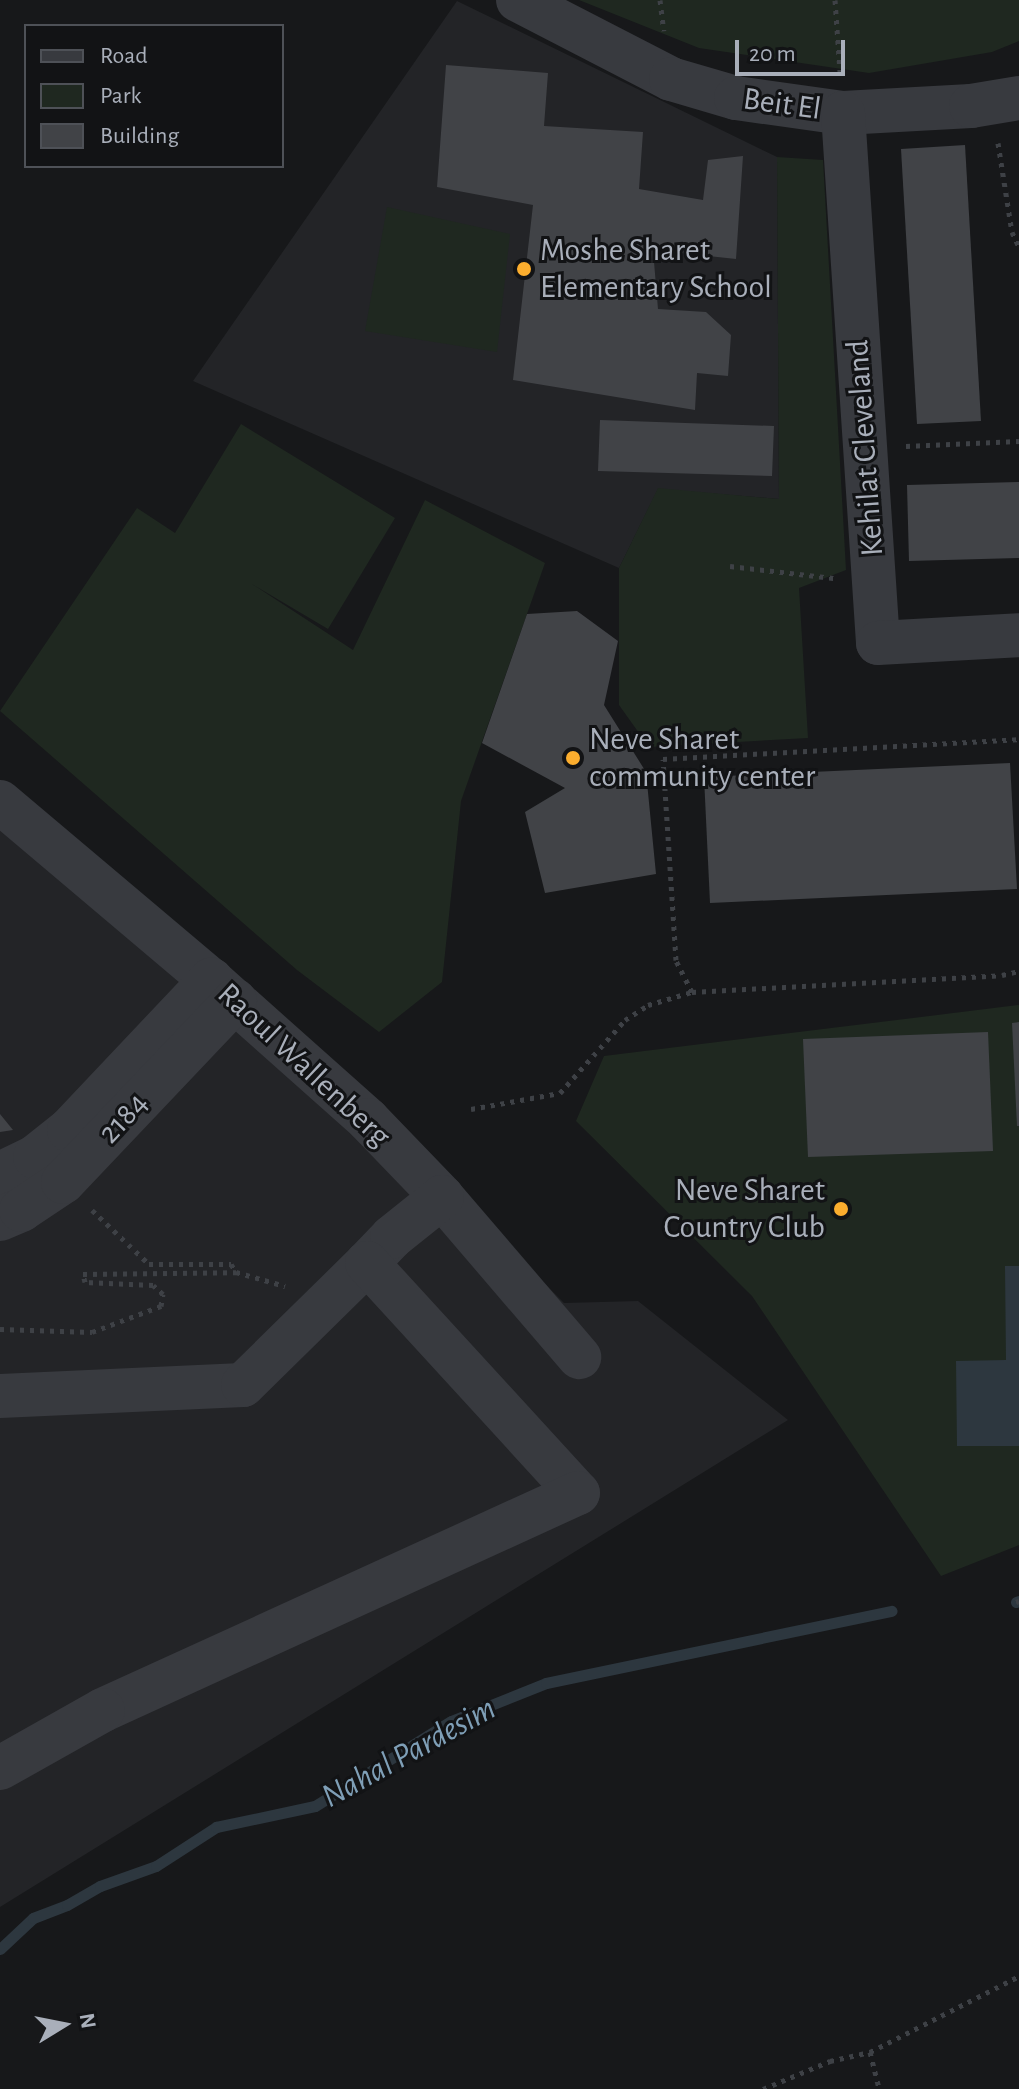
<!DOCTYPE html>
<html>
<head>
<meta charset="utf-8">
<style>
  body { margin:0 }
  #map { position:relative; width:1019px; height:2089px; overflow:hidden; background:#17181a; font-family:"Alegreya Sans",sans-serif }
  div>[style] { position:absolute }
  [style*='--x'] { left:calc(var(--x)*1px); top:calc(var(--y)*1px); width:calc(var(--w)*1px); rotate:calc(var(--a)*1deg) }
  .built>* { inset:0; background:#232427 }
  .green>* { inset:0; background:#1f2820 }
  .water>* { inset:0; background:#2d373f }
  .stream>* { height:11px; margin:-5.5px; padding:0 5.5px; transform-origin:5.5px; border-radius:5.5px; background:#2d373f }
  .building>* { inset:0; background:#414347 }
  .path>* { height:5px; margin-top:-2.5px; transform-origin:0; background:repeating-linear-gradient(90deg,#3e4146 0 4px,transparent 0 10px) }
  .minor>* { height:44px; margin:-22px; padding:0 22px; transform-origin:22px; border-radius:22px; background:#383a3f }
  .dots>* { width:22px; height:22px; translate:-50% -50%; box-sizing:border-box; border:4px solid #121315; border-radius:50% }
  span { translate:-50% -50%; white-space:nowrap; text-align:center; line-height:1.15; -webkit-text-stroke:6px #121315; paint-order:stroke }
  .street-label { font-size:32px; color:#a9afba }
  .poi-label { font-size:32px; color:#a9afba }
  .left { translate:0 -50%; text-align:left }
  .right { translate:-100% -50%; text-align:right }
  .water-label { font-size:34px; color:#7f9fb7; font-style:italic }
  .legend { position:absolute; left:24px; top:24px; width:260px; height:144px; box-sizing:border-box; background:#121315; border:2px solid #4e5157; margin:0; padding:10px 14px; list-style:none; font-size:24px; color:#a9afba }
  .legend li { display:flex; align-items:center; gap:16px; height:40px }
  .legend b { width:40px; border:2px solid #4e5157 }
  .north { position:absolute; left:24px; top:1985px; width:80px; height:80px; -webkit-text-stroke:6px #121315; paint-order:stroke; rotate:80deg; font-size:22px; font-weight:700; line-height:32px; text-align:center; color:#a9afba }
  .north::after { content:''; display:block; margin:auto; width:28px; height:36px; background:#a9afba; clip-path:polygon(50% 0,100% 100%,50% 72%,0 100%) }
  .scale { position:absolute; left:735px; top:40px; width:110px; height:36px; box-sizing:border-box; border:4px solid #a9afba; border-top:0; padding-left:10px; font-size:24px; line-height:28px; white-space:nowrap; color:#a9afba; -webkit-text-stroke:6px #121315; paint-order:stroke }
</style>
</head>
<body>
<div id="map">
  <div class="built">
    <div style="clip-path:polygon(457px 1px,777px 157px,779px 499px,658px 489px,619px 568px,193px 381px)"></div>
    <div style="clip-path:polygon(0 795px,364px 1102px,564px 1303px,638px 1301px,788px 1420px,0 1907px)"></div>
  </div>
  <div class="green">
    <div style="clip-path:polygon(579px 0,1019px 0,1019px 41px,992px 52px,869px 73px,699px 48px)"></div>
    <div style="clip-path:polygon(777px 157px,823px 160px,846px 570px,799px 588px,808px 738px,649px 747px,619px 705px,619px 568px,658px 488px,779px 499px)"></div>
    <div style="clip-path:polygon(387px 207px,510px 234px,497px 352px,365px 331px)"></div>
    <div style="clip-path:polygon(241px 424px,395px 518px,328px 629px,252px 584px,353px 650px,425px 500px,545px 563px,461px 801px,442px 982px,379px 1032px,297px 970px,0 711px,137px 508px,175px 533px)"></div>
    <div style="clip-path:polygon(1019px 1005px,1019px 1545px,941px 1576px,752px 1296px,576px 1121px,604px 1056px)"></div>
  </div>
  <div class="water">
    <div style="clip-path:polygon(1005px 1266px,1019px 1266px,1019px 1446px,957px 1446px,956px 1361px,1006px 1360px)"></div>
  </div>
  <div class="stream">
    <div style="--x:1016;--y:1602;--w:3;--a:-18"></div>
    <div style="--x:0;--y:1949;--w:45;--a:-43.2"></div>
    <div style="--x:33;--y:1918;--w:36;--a:-21"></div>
    <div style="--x:67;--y:1905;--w:38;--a:-30"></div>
    <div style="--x:100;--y:1886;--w:59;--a:-19.7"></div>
    <div style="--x:156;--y:1866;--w:72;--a:-33"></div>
    <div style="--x:216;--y:1827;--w:101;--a:-12"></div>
    <div style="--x:315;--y:1806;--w:160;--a:-32"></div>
    <div style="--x:451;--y:1721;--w:102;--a:-21.8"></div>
    <div style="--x:546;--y:1683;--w:353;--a:-11.8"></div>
  </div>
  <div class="building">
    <div style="clip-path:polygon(446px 65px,548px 73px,544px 126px,643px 132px,639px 189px,703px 200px,708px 160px,743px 156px,736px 259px,653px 250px,658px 309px,706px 312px,731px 335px,728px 376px,697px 373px,695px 410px,513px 380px,533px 205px,437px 187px)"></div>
    <div style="clip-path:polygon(965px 145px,981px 421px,917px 424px,901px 149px)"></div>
    <div style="clip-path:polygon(600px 420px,774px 426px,772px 476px,598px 471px)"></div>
    <div style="clip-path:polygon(1019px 482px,1019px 558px,909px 561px,907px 485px)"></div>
    <div style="clip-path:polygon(577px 611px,618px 641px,604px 705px,646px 772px,656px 874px,545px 893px,525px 812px,565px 788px,482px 743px,527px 614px)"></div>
    <div style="clip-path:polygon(1010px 763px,1017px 889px,710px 903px,704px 777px)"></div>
    <div style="clip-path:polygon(1019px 1022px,1019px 1126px,1017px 1126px,1012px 1023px)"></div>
    <div style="clip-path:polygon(988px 1032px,993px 1151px,808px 1157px,803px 1039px)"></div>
    <div style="clip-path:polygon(0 1114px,13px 1130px,0 1132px)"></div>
  </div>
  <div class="path">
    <div style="--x:660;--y:0;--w:31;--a:83"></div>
    <div style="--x:835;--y:0;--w:72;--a:86"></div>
    <div style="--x:998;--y:143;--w:90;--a:81.1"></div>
    <div style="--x:1012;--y:232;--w:17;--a:65"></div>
    <div style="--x:906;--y:446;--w:113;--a:-2.5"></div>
    <div style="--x:730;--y:566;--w:104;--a:6.6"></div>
    <div style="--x:692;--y:992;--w:36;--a:-117"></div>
    <div style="--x:676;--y:960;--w:201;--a:-93.7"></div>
    <div style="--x:663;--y:759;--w:357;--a:-3.2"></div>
    <div style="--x:471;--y:1109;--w:90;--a:-10.2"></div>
    <div style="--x:560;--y:1093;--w:98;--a:-48.3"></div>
    <div style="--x:625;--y:1020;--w:27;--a:-33"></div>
    <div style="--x:648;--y:1005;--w:46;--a:-16.5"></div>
    <div style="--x:692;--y:992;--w:310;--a:-3.1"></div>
    <div style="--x:1002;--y:975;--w:17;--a:-13"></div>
    <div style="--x:92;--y:1210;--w:79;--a:43.5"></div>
    <div style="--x:149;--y:1264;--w:82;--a:0"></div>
    <div style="--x:231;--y:1264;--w:9;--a:58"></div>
    <div style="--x:83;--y:1274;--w:153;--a:-0.7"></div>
    <div style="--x:236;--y:1272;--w:51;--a:15.9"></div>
    <div style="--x:0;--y:1329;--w:92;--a:1.9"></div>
    <div style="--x:92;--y:1332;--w:74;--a:-20.6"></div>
    <div style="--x:161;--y:1306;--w:12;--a:-81"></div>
    <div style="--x:163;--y:1294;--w:13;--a:-138"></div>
    <div style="--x:153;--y:1285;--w:68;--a:-177.5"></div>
    <div style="--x:85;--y:1282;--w:8;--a:-104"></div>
    <div style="--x:1016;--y:1602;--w:3;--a:-18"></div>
    <div style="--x:870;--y:2052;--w:38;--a:76"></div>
    <div style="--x:763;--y:2089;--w:73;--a:-22.7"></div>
    <div style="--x:830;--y:2061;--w:41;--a:-12.7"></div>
    <div style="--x:870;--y:2052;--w:167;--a:-27"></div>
  </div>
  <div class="minor">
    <div style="--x:518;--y:0;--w:172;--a:27.3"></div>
    <div style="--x:671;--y:79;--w:68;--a:16.3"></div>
    <div style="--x:736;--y:98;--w:108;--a:8"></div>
    <div style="--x:843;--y:113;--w:128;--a:-3.1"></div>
    <div style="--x:971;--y:106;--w:49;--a:-9.5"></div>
    <div style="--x:843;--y:113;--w:531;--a:86.22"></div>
    <div style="--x:878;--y:643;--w:141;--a:-3.2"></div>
    <div style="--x:0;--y:802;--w:276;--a:40.2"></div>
    <div style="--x:211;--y:980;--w:210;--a:41.7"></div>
    <div style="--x:368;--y:1120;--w:107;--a:46.1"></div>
    <div style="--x:442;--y:1197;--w:211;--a:49.4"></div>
    <div style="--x:0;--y:1174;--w:39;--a:-26"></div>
    <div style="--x:35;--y:1157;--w:43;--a:-38.5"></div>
    <div style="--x:69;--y:1130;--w:207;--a:-46.6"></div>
    <div style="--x:0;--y:1219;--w:23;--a:-23"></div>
    <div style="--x:21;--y:1210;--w:50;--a:-33.7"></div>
    <div style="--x:63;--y:1182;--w:250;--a:-46.5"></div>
    <div style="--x:367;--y:1263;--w:36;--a:-46"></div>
    <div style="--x:392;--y:1237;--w:64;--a:-38.7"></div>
    <div style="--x:0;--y:1396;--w:243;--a:-2.6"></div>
    <div style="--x:243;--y:1385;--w:174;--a:-44.5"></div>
    <div style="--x:367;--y:1263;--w:312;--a:47.5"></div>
    <div style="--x:578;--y:1493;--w:522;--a:155.45"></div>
    <div style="--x:103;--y:1710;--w:118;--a:150.6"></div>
  </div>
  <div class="dots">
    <div style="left:524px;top:269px;background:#fbad2e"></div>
    <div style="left:573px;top:758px;background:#fbad2e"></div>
    <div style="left:841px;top:1209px;background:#fbad2e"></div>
  </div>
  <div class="street-label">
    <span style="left:782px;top:104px;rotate:8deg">Beit El</span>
    <span style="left:865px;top:448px;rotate:-94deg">Kehilat Cleveland</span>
    <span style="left:304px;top:1065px;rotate:43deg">Raoul Wallenberg</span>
    <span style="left:123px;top:1118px;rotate:-47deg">2184</span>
  </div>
  <div class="poi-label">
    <span class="left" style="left:540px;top:269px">Moshe Sharet<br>Elementary School</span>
    <span class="left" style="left:589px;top:758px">Neve Sharet<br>community center</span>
    <span class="right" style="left:825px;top:1209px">Neve Sharet<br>Country Club</span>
  </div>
  <div class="water-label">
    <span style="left:409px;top:1753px;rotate:-29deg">Nahal Pardesim</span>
  </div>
  <ul class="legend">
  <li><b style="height:10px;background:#383a3f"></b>Road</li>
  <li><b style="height:22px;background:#1f2820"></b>Park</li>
  <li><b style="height:22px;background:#414347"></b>Building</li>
  </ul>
  <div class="north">N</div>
  <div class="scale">20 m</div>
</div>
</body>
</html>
